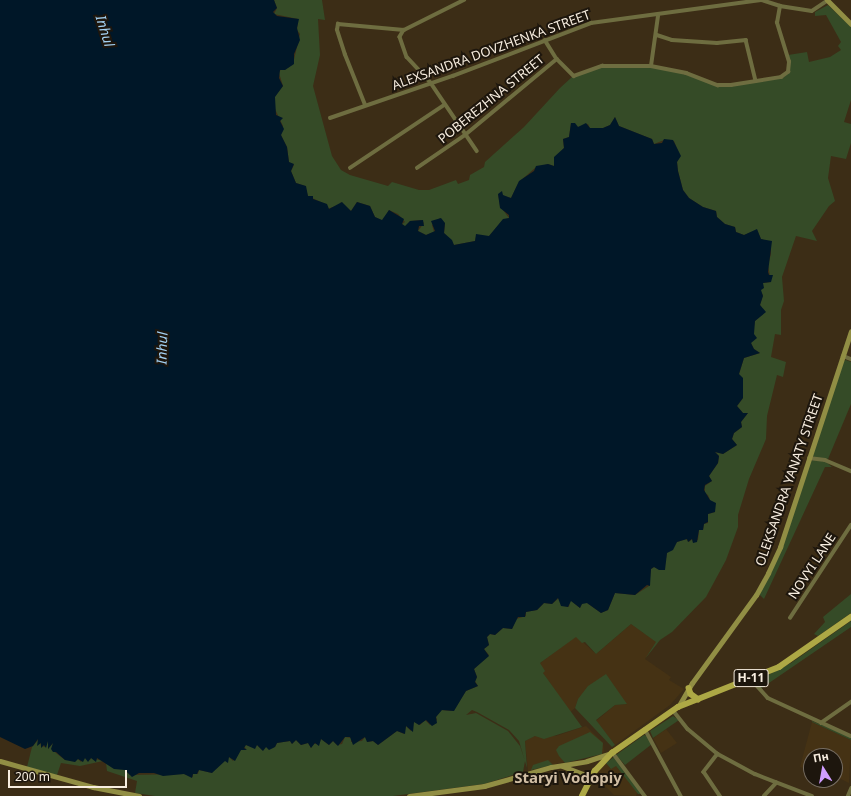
<!DOCTYPE html>
<html>
<head>
<meta charset="utf-8">
<style>
  body { margin:0 }
  #map { position:relative; width:851px; height:796px; overflow:hidden; background:#3c2d16; font-family:"Noto Sans",sans-serif }
  div>[style] { position:absolute }
  [style*='--x'] { left:calc(var(--x)*1px); top:calc(var(--y)*1px); width:calc(var(--w)*1px); rotate:calc(var(--a)*1deg) }
  .built>* { inset:0; background:#453214 }
  .green>* { inset:0; background:#354b27 }
  .water>* { inset:0; background:#001728 }
  .street>* { height:3.5px; margin:-1.75px; padding:0 1.75px; transform-origin:1.75px; border-radius:1.75px; background:#6e6d40 }
  .secondary>* { height:5px; margin:-2.5px; padding:0 2.5px; transform-origin:2.5px; border-radius:2.5px; background:#918e44 }
  .primary>* { height:5.5px; margin:-2.75px; padding:0 2.75px; transform-origin:2.75px; border-radius:2.75px; background:#ada845 }
  span { translate:-50% -50%; white-space:nowrap; text-align:center; line-height:1.15; -webkit-text-stroke:4px #1d160d; paint-order:stroke }
  .shield-label span { padding:1px 3px; background:#1d160d; border:1px solid; border-radius:3px; -webkit-text-stroke-width:0 }
  .shield-label { font-size:12px; color:#f8eee0; font-weight:700 }
  .street-label { font-size:13px; color:#f8eee0 }
  .water-label { font-size:14px; color:#a3d1f3; font-style:italic }
  .quarter-label { font-size:15px; color:#d1bea4; font-weight:700 }
  .north { position:absolute; left:803px; top:748px; width:40px; height:40px; box-sizing:border-box; background:#1d160d; border:1px solid #756c61; border-radius:50%; rotate:349deg; font-size:11px; font-weight:700; line-height:16px; text-align:center; color:#f8eee0 }
  .north::after { content:''; display:block; margin:auto; width:14px; height:18px; background:#d09dff; clip-path:polygon(50% 0,100% 100%,50% 72%,0 100%) }
  .scale { position:absolute; left:8px; top:770px; width:119px; height:18px; box-sizing:border-box; border:2px solid #f8eee0; border-top:0; padding-left:5px; font-size:12px; line-height:14px; white-space:nowrap; color:#f8eee0; -webkit-text-stroke:3px #1d160d; paint-order:stroke }
</style>
</head>
<body>
<div id="map">
  <div class="built">
    <div style="clip-path:polygon(631px 624px,657px 642px,645px 659px,671px 677px,669px 680px,684px 689px,670px 705px,615px 745px,596px 721px,615px 705px,627px 704px,578px 699px,575px 708px,570px 712px,543px 673px,540px 663px,576px 636px,596px 654px)"></div>
    <div style="clip-path:polygon(812px 722px,851px 740px,849px 783px,835px 776px,835px 756px,811px 756px,811px 770px,800px 767px)"></div>
    <div style="clip-path:polygon(586px 726px,603px 743px,604px 752px,528px 771px,525px 741px,535px 736px,556px 736px)"></div>
    <div style="clip-path:polygon(666px 729px,677px 743px,661px 753px,653px 738px)"></div>
    <div style="clip-path:polygon(606px 763px,611px 769px,615px 765px,638px 791px,636px 796px,614px 795px,595px 776px)"></div>
  </div>
  <div class="green">
    <div style="clip-path:polygon(274px 0,322px 0,325px 20px,318px 19px,320px 55px,313px 86px,332px 156px,341px 170px,350px 175px,388px 186px,392px 182px,419px 190px,429px 190px,456px 180px,458px 184px,469px 180px,470px 175px,484px 167px,485px 162px,524px 127px,560px 88px,572px 77px,582px 73px,596px 68px,633px 66px,671px 70px,718px 85px,783px 78px,790px 67px,788px 55px,807px 52px,809px 62px,830px 57px,841px 50px,838px 46px,841px 42px,826px 15px,815px 16px,815px 12px,828px 5px,851px 27px,851px 100px,844px 122px,851px 124px,851px 143px,846px 159px,831px 156px,828px 178px,835px 201px,829px 206px,812px 231px,817px 241px,796px 236px,782px 277px,784px 301px,781px 310px,781px 335px,775px 334px,771px 357px,786px 362px,783px 377px,777px 375px,767px 416px,766px 439px,749px 479px,738px 515px,738px 527px,726px 560px,706px 597px,672px 632px,660px 640px,645px 659px,656px 642px,631px 624px,596px 654px,585px 642px,582px 643px,576px 637px,540px 663px,545px 671px,543px 673px,582px 727px,544px 739px,535px 736px,525px 741px,527px 768px,519px 741px,509px 730px,477px 712px,472px 710px,466px 715px,476px 713px,508px 731px,520px 746px,525px 761px,523px 772px,484px 784px,393px 796px,155px 796px,135px 793px,137px 781px,107px 771px,106px 763px,125px 770px,130px 775px,184px 774px,193px 777px,193px 774px,198px 774px,199px 770px,212px 773px,215px 768px,229px 757px,233px 761px,241px 750px,246px 749px,244px 746px,246px 745px,252px 747px,257px 745px,262px 750px,266px 747px,275px 747px,277px 743px,290px 741px,292px 744px,296px 740px,301px 745px,308px 743px,311px 748px,313px 744px,319px 744px,321px 739px,329px 745px,333px 741px,337px 745px,342px 744px,345px 737px,351px 738px,351px 742px,362px 741px,365px 737px,368px 742px,373px 741px,378px 745px,397px 731px,404px 734px,406px 726px,411px 731px,414px 721px,420px 725px,425px 720px,430px 725px,437px 720px,436px 717px,441px 710px,453px 711px,466px 691px,478px 686px,475px 681px,477px 677px,474px 669px,489px 655px,484px 649px,489px 645px,487px 637px,490px 634px,495px 635px,503px 628px,512px 629px,516px 619px,526px 616px,526px 612px,537px 610px,544px 603px,552px 604px,559px 598px,565px 606px,569px 607px,570px 600px,580px 608px,582px 603px,587px 603px,601px 613px,608px 610px,615px 593px,635px 595px,649px 586px,651px 569px,654px 567px,664px 570px,667px 553px,677px 542px,686px 539px,689px 542px,692px 539px,693px 542px,698px 540px,699px 530px,703px 530px,704px 524px,708px 523px,708px 514px,715px 512px,708px 495px,705px 493px,705px 486px,712px 481px,709px 476px,718px 463px,719px 456px,715px 452px,723px 454px,737px 445px,732px 439px,734px 433px,742px 427px,741px 422px,748px 413px,743px 413px,737px 406px,743px 398px,739px 374px,744px 358px,760px 353px,754px 349px,751px 343px,755px 321px,765px 312px,760px 305px,763px 295px,760px 291px,763px 283px,771px 282px,768px 265px,771px 254px,771px 242px,761px 239px,757px 230px,744px 235px,736px 232px,735px 227px,725px 224px,717px 217px,716px 211px,703px 207px,689px 198px,683px 190px,678px 171px,677px 162px,680px 156px,674px 141px,664px 140px,654px 144px,652px 139px,619px 126px,615px 117px,610px 125px,603px 128px,590px 128px,588px 124px,578px 127px,571px 123px,569px 137px,563px 139px,564px 148px,557px 156px,554px 166px,548px 164px,535px 168px,519px 182px,511px 198px,498px 194px,500px 206px,509px 218px,503px 220px,489px 236px,476px 237px,475px 241px,454px 245px,444px 233px,445px 224px,440px 218px,432px 225px,434px 232px,426px 235px,418px 231px,424px 223px,421px 220px,410px 221px,405px 227px,402px 224px,405px 222px,398px 214px,389px 210px,383px 221px,375px 217px,370px 206px,357px 202px,351px 211px,341px 202px,339px 205px,327px 209px,325px 204px,308px 196px,305px 186px,296px 183px,291px 171px,294px 165px,289px 162px,287px 147px,281px 135px,283px 126px,275px 109px,275px 96px,283px 86px,279px 73px,281px 69px,284px 70px,293px 64px,300px 34px,297px 30px,298px 19px,274px 14px,277px 8px)"></div>
    <div style="clip-path:polygon(846px 360px,851px 362px,851px 404px,828px 459px,814px 458px,812px 454px,843px 361px)"></div>
    <div style="clip-path:polygon(813px 460px,825px 461px,832px 467px,825px 467px,764px 599px,759px 594px,770px 574px,810px 462px)"></div>
    <div style="clip-path:polygon(851px 594px,851px 613px,818px 636px,814px 634px,825px 622px,823px 617px)"></div>
    <div style="clip-path:polygon(851px 621px,851px 627px,760px 689px,758px 682px,762px 678px,791px 663px)"></div>
    <div style="clip-path:polygon(606px 674px,627px 704px,615px 705px,596px 720px,615px 745px,612px 747px,575px 708px,578px 699px,588px 686px)"></div>
    <div style="clip-path:polygon(673px 716px,679px 720px,653px 738px,650px 731px)"></div>
    <div style="clip-path:polygon(812px 721px,851px 737px,851px 740px,812px 722px)"></div>
    <div style="clip-path:polygon(590px 732px,603px 743px,602px 754px,565px 763px,559px 756px,556px 750px,559px 746px)"></div>
    <div style="clip-path:polygon(644px 735px,648px 736px,652px 744px,625px 765px,616px 755px)"></div>
    <div style="clip-path:polygon(39px 739px,41px 746px,45px 747px,48px 741px,48px 749px,53px 743px,52px 750px,65px 760px,78px 759px,81px 762px,84px 758px,90px 760px,91px 758px,103px 761px,80px 766px,61px 763px,57px 775px,27px 767px,32px 747px)"></div>
    <div style="clip-path:polygon(615px 756px,642px 794px,638px 794px,616px 766px,611px 769px,606px 763px)"></div>
    <div style="clip-path:polygon(548px 760px,553px 765px,531px 770px,533px 765px)"></div>
  </div>
  <div class="water">
    <div style="clip-path:polygon(0 0,274px 0,277px 8px,273px 12px,277px 16px,299px 19px,297px 28px,300px 40px,294px 54px,294px 64px,285px 70px,280px 70px,279px 78px,283px 86px,275px 97px,276px 115px,283px 118px,280px 121px,284px 129px,281px 135px,287px 147px,289px 162px,294px 164px,291px 171px,296px 183px,306px 186px,308px 196px,313px 196px,313px 199px,327px 204px,329px 209px,342px 202px,351px 211px,357px 202px,370px 206px,375px 217px,382px 220px,389px 210px,404px 219px,402px 224px,405px 226px,410px 221px,423px 220px,424px 226px,419px 226px,418px 231px,426px 235px,435px 231px,431px 221px,441px 218px,445px 223px,444px 233px,452px 240px,454px 245px,475px 241px,476px 234px,489px 236px,503px 219px,509px 218px,509px 215px,500px 208px,498px 194px,502px 191px,503px 195px,511px 198px,519px 181px,534px 171px,536px 166px,548px 164px,554px 166px,554px 157px,564px 148px,563px 139px,569px 137px,571px 123px,575px 123px,578px 127px,586px 123px,590px 128px,603px 128px,610px 125px,615px 117px,619px 126px,652px 139px,654px 144px,662px 143px,664px 139px,673px 140px,681px 156px,677px 162px,678px 171px,683px 190px,689px 198px,703px 207px,716px 211px,717px 217px,725px 224px,735px 227px,736px 232px,744px 235px,757px 229px,761px 239px,772px 241px,768px 272px,769px 275px,773px 275px,771px 282px,763px 283px,764px 288px,761px 290px,763px 296px,760px 305px,766px 312px,755px 321px,754px 334px,757px 338px,751px 343px,754px 349px,760px 353px,744px 358px,739px 374px,743px 378px,743px 398px,737px 406px,743px 413px,748px 413px,741px 422px,742px 427px,734px 433px,732px 439px,737px 445px,723px 454px,715px 452px,719px 456px,718px 463px,709px 476px,712px 481px,705px 485px,704px 490px,710px 500px,716px 503px,715px 512px,708px 514px,708px 522px,704px 524px,703px 530px,699px 530px,697px 542px,693px 543px,692px 539px,688px 542px,687px 539px,677px 542px,673px 550px,667px 553px,665px 570px,659px 570px,654px 567px,651px 569px,650px 586px,647px 585px,635px 595px,615px 593px,608px 610px,601px 613px,587px 603px,582px 604px,580px 608px,571px 601px,568px 607px,561px 606px,558px 598px,552px 604px,544px 603px,537px 610px,526px 612px,525px 617px,518px 617px,512px 629px,503px 628px,495px 635px,490px 634px,487px 637px,489px 645px,484px 649px,489px 656px,474px 669px,477px 677px,475px 682px,478px 686px,466px 691px,454px 711px,442px 710px,436px 717px,437px 723px,432px 726px,426px 720px,419px 725px,414px 722px,413px 732px,406px 726px,405px 734px,397px 731px,378px 745px,373px 741px,367px 742px,365px 737px,353px 745px,350px 737px,345px 737px,338px 746px,333px 741px,329px 745px,321px 739px,319px 746px,315px 743px,311px 748px,308px 743px,301px 745px,296px 740px,292px 744px,290px 741px,277px 743px,275px 747px,269px 750px,266px 747px,263px 751px,257px 745px,255px 749px,246px 745px,244px 748px,247px 750px,241px 750px,235px 761px,229px 757px,228px 763px,225px 761px,212px 773px,199px 770px,197px 774px,193px 774px,192px 778px,184px 774px,163px 776px,154px 773px,139px 773px,132px 777px,125px 770px,114px 769px,97px 758px,96px 762px,91px 758px,88px 762px,85px 758px,83px 762px,78px 759px,75px 762px,65px 760px,56px 752px,53px 752px,51px 749px,53px 743px,48px 749px,48px 741px,46px 748px,44px 745px,41px 748px,41px 743px,37px 746px,38px 739px,33px 746px,25px 749px,0 737px)"></div>
  </div>
  <div class="street">
    <div style="--x:404;--y:30;--w:8;--a:120"></div>
    <div style="--x:400;--y:37;--w:21;--a:71"></div>
    <div style="--x:407;--y:57;--w:35;--a:47"></div>
    <div style="--x:431;--y:83;--w:82;--a:55.9"></div>
    <div style="--x:657;--y:35;--w:16;--a:18"></div>
    <div style="--x:672;--y:40;--w:45;--a:3.8"></div>
    <div style="--x:717;--y:43;--w:29;--a:-6"></div>
    <div style="--x:746;--y:40;--w:42;--a:76.3"></div>
    <div style="--x:545;--y:40;--w:22;--a:58"></div>
    <div style="--x:557;--y:59;--w:24;--a:45"></div>
    <div style="--x:574;--y:76;--w:30;--a:-20"></div>
    <div style="--x:602;--y:66;--w:49;--a:0"></div>
    <div style="--x:651;--y:66;--w:36;--a:11"></div>
    <div style="--x:686;--y:73;--w:34;--a:21"></div>
    <div style="--x:718;--y:85;--w:13;--a:0"></div>
    <div style="--x:731;--y:85;--w:51;--a:-9.1"></div>
    <div style="--x:781;--y:77;--w:9;--a:-36"></div>
    <div style="--x:788;--y:72;--w:10;--a:-84"></div>
    <div style="--x:789;--y:62;--w:41;--a:-107.1"></div>
    <div style="--x:777;--y:23;--w:17;--a:-80"></div>
    <div style="--x:651;--y:66;--w:50;--a:-82"></div>
    <div style="--x:365;--y:105;--w:54;--a:-111.8"></div>
    <div style="--x:345;--y:55;--w:26;--a:-108"></div>
    <div style="--x:337;--y:30;--w:6;--a:-81"></div>
    <div style="--x:338;--y:24;--w:66;--a:5.2"></div>
    <div style="--x:404;--y:30;--w:67;--a:-26.6"></div>
    <div style="--x:330;--y:118;--w:130;--a:-18.9"></div>
    <div style="--x:453;--y:76;--w:148;--a:-21"></div>
    <div style="--x:591;--y:23;--w:173;--a:-7.7"></div>
    <div style="--x:762;--y:0;--w:19;--a:18"></div>
    <div style="--x:780;--y:6;--w:32;--a:9"></div>
    <div style="--x:812;--y:11;--w:18;--a:-34"></div>
    <div style="--x:350;--y:168;--w:113;--a:-33.8"></div>
    <div style="--x:417;--y:168;--w:58;--a:-34.5"></div>
    <div style="--x:465;--y:135;--w:119;--a:-39.6"></div>
    <div style="--x:843;--y:356;--w:9;--a:21"></div>
    <div style="--x:809;--y:458;--w:16;--a:7"></div>
    <div style="--x:825;--y:460;--w:28;--a:23"></div>
    <div style="--x:790;--y:618;--w:111;--a:-56.7"></div>
    <div style="--x:751;--y:679;--w:25;--a:48"></div>
    <div style="--x:768;--y:698;--w:91;--a:24.6"></div>
    <div style="--x:673;--y:710;--w:24;--a:52"></div>
    <div style="--x:688;--y:729;--w:39;--a:40"></div>
    <div style="--x:718;--y:754;--w:42;--a:28.4"></div>
    <div style="--x:755;--y:774;--w:61;--a:21.1"></div>
    <div style="--x:821;--y:723;--w:37;--a:-35"></div>
    <div style="--x:645;--y:729;--w:76;--a:61.8"></div>
    <div style="--x:613;--y:753;--w:54;--a:53.3"></div>
    <div style="--x:718;--y:754;--w:23;--a:128"></div>
    <div style="--x:704;--y:772;--w:29;--a:56"></div>
    <div style="--x:764;--y:796;--w:18;--a:-47"></div>
    <div style="--x:848;--y:796;--w:8;--a:-67"></div>
  </div>
  <div class="secondary">
    <div style="--x:827;--y:0;--w:34;--a:45"></div>
    <div style="--x:678;--y:707;--w:28;--a:-60"></div>
    <div style="--x:692;--y:683;--w:109;--a:-54"></div>
    <div style="--x:756;--y:595;--w:25;--a:-61"></div>
    <div style="--x:768;--y:573;--w:29;--a:-65"></div>
    <div style="--x:780;--y:547;--w:227;--a:-71.8"></div>
    <div style="--x:0;--y:761;--w:97;--a:15.6"></div>
    <div style="--x:93;--y:787;--w:47;--a:11.1"></div>
    <div style="--x:562;--y:766;--w:31;--a:21"></div>
    <div style="--x:409;--y:796;--w:76;--a:-7.6"></div>
    <div style="--x:484;--y:786;--w:70;--a:-15.8"></div>
    <div style="--x:551;--y:767;--w:36;--a:-9"></div>
    <div style="--x:587;--y:761;--w:26;--a:-18"></div>
  </div>
  <div class="primary">
    <div style="--x:689;--y:688;--w:6;--a:72"></div>
    <div style="--x:691;--y:694;--w:9;--a:36"></div>
    <div style="--x:582;--y:796;--w:28;--a:-63"></div>
    <div style="--x:595;--y:771;--w:25;--a:-47"></div>
    <div style="--x:612;--y:753;--w:80;--a:-34.9"></div>
    <div style="--x:678;--y:707;--w:109;--a:-21.6"></div>
    <div style="--x:779;--y:667;--w:88;--a:-34.8"></div>
  </div>
  <div class="shield-label">
    <span style="left:751px;top:678px">Н-11</span>
  </div>
  <div class="street-label">
    <span style="left:491px;top:50px;rotate:-20deg">ALEXSANDRA DOVZHENKA STREET</span>
    <span style="left:491px;top:99px;rotate:-39deg">POBEREZHNA STREET</span>
    <span style="left:789px;top:480px;rotate:-71deg">OLEKSANDRA YANATY STREET</span>
    <span style="left:812px;top:566px;rotate:-57deg">NOVYI LANE</span>
  </div>
  <div class="water-label">
    <span style="left:105px;top:31px;rotate:73deg">Inhul</span>
    <span style="left:162px;top:348px;rotate:-88deg">Inhul</span>
  </div>
  <div class="quarter-label">
    <span style="left:568px;top:778px">Staryi Vodopiy</span>
  </div>
  <div class="north">Пн</div>
  <div class="scale">200 m</div>
</div>
</body>
</html>
